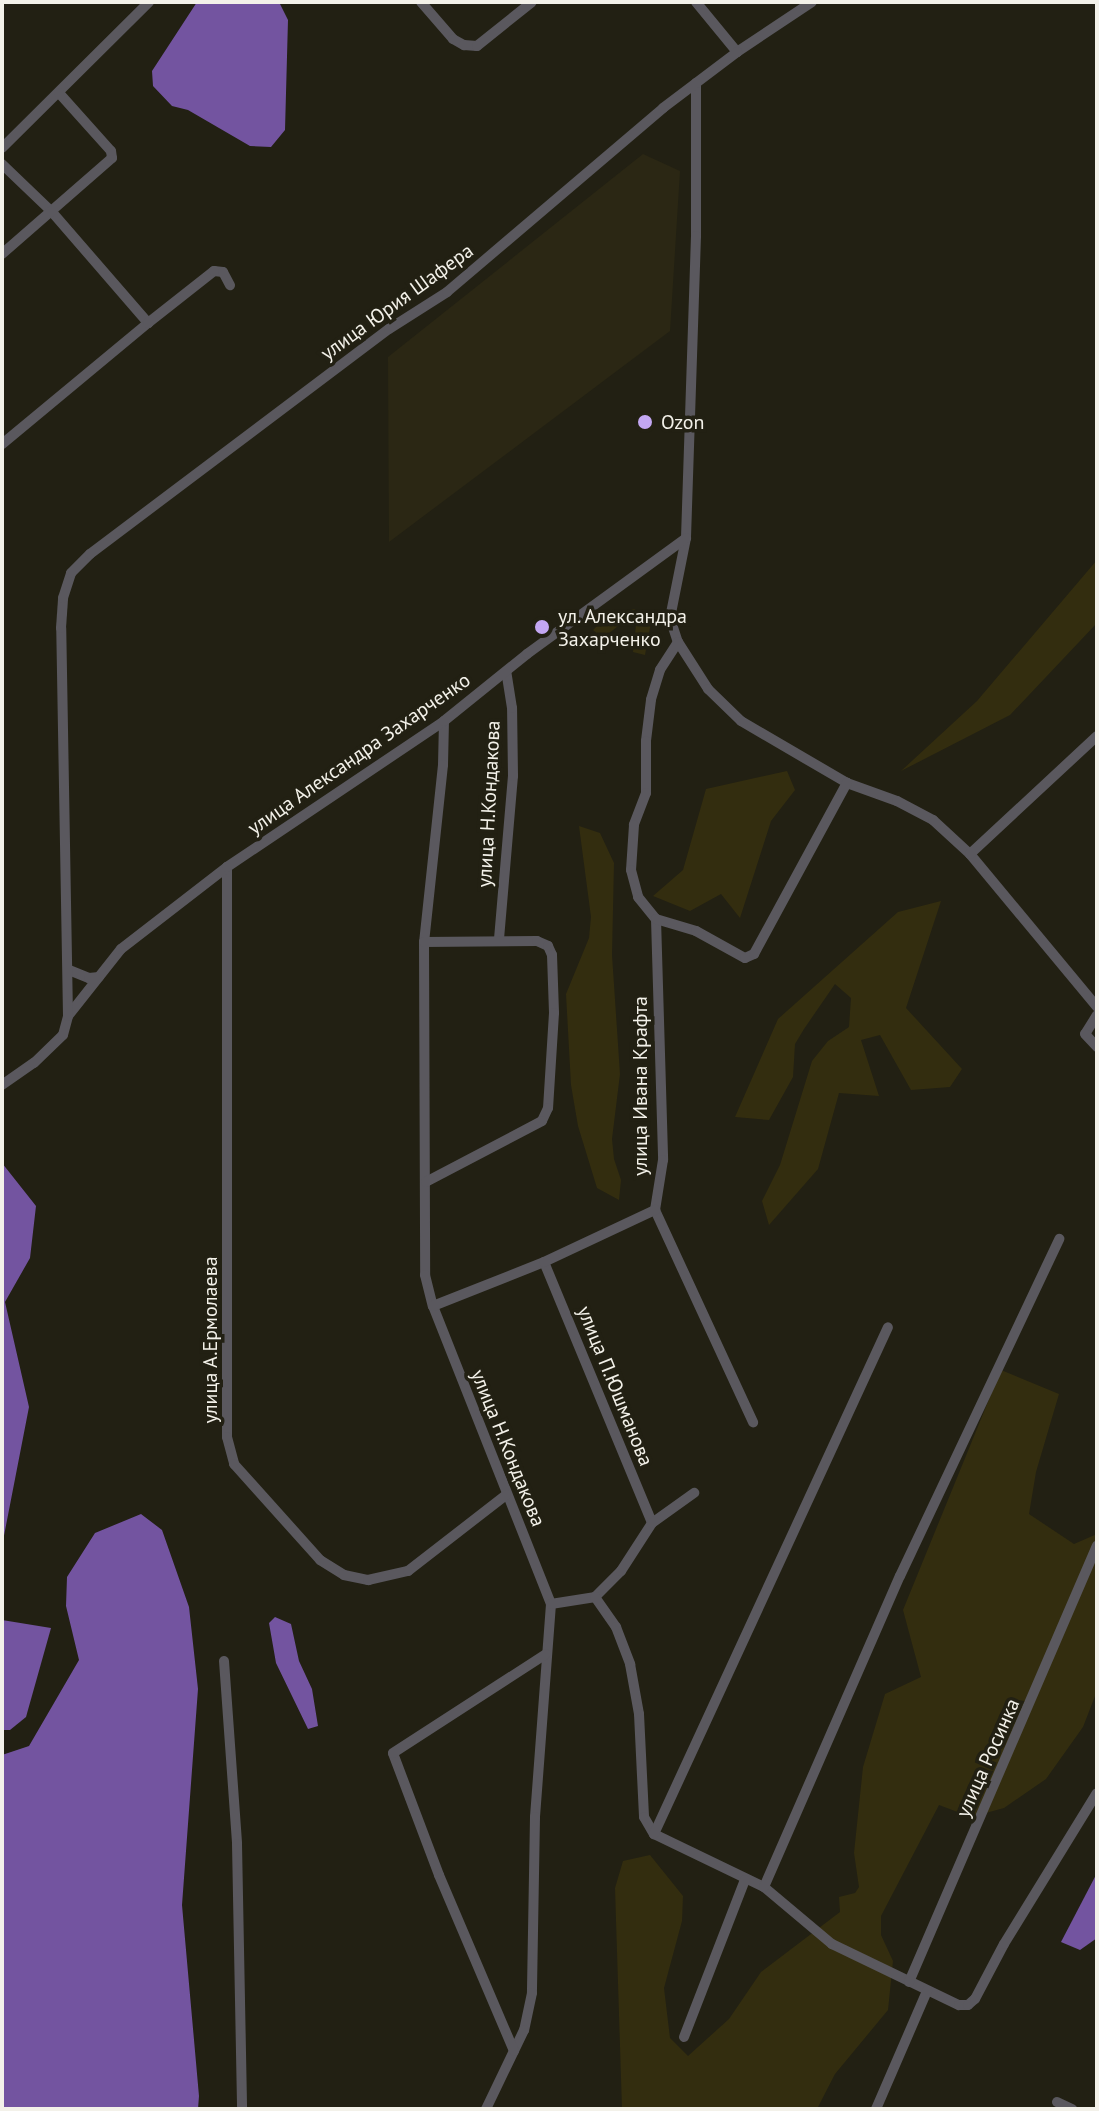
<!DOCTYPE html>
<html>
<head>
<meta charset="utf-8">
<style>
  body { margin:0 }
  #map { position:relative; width:1099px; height:2111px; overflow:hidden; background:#222013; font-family:"PT Sans",sans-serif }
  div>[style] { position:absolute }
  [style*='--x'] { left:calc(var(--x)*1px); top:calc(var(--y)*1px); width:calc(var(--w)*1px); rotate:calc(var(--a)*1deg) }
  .built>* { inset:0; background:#2b2714 }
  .green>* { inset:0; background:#332d0f }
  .water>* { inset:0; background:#7354a0 }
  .minor>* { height:10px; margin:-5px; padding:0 5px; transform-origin:5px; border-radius:5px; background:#5a585e }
  .dots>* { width:22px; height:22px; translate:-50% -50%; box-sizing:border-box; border:4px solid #222013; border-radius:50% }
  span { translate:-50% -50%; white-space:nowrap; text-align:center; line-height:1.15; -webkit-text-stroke:7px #222013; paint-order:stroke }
  .street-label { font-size:20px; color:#f3f1e9 }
  .poi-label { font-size:20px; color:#f3f1e9 }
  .left { translate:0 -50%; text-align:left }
  .frame { position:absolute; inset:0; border:4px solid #f3f1e9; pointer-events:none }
</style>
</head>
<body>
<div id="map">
  <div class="built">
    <div style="clip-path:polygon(643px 154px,680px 171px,670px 331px,389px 542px,388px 357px)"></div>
  </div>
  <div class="green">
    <div style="clip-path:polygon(1097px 560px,1097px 623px,1010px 715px,901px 771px,977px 701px)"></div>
    <div style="clip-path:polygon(634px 609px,651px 622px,645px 655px,633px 652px,636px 625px,622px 623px,603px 638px,593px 630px,608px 615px)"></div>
    <div style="clip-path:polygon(787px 771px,795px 790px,771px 821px,740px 918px,721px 894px,690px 911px,653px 896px,683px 870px,706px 789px)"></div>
    <div style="clip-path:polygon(579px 826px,600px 833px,614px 863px,612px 955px,620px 1074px,612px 1139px,614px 1159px,621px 1180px,619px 1200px,597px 1188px,578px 1126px,571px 1085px,566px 994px,589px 938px,591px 917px)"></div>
    <div style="clip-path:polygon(941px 901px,906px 1008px,962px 1069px,950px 1087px,911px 1090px,880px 1035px,861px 1040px,879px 1096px,839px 1093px,818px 1169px,769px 1225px,762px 1201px,780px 1165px,812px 1061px,828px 1041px,849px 1027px,851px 998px,835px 984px,804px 1029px,795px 1044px,793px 1077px,769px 1120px,735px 1117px,778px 1019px,898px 912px)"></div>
    <div style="clip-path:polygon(1001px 1370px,1059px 1394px,1036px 1472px,1029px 1514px,1074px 1544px,1097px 1534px,1097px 1691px,1083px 1727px,1046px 1779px,1004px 1808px,971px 1817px,939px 1805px,881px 1916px,881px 1935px,893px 1961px,888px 2010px,835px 2074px,817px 2109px,622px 2109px,615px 1888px,623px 1861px,650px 1855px,683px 1896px,682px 1921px,664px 1988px,670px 2038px,688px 2056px,729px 2019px,761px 1972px,840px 1912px,839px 1897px,855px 1893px,859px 1887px,854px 1853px,863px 1767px,885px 1694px,921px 1677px,903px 1610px)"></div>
  </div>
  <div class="water">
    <div style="clip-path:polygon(197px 2px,279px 2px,288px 20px,285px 130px,271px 147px,250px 146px,188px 110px,172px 106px,153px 86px,152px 71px)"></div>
    <div style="clip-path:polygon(2px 1163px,36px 1206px,30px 1258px,5px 1302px,29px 1407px,2px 1546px)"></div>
    <div style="clip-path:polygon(141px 1514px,162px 1530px,189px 1607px,198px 1689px,182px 1905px,199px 2096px,198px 2109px,2px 2109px,2px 1755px,29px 1746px,79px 1660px,66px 1606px,67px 1577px,95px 1533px)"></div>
    <div style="clip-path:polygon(275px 1617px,291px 1624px,299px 1661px,312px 1689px,318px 1726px,308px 1729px,276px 1663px,269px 1623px)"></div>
    <div style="clip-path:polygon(2px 1620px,51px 1628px,26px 1717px,10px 1730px,2px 1730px)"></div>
    <div style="clip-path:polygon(1097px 1873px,1097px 1938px,1080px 1950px,1061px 1942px)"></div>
  </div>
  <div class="minor">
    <div style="--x:421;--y:2;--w:49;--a:49.1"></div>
    <div style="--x:453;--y:39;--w:13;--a:29"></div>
    <div style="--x:464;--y:45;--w:13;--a:4"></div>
    <div style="--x:477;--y:46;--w:70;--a:-38.7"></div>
    <div style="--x:696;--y:2;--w:65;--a:50.6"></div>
    <div style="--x:737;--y:52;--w:90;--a:-33.7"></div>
    <div style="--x:696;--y:83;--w:153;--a:90"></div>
    <div style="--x:696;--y:236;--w:302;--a:91.9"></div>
    <div style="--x:686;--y:538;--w:82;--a:101.3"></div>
    <div style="--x:670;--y:618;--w:25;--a:72"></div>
    <div style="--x:678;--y:642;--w:56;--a:57.4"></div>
    <div style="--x:708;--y:689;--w:46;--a:44.1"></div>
    <div style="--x:741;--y:721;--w:123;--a:30.3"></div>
    <div style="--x:847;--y:783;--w:53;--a:19.8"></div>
    <div style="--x:897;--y:801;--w:41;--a:27.8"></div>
    <div style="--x:933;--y:820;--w:50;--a:42.6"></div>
    <div style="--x:970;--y:854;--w:199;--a:50.3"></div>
    <div style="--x:2;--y:148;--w:207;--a:-44.8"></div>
    <div style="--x:2;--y:164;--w:69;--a:43.8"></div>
    <div style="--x:52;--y:212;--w:147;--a:49.1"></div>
    <div style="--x:148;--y:323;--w:190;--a:140.3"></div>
    <div style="--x:2;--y:254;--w:146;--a:-41.1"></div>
    <div style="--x:112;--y:158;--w:7;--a:-98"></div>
    <div style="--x:111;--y:151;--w:78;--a:-131.9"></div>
    <div style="--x:148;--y:323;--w:84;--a:-38.2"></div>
    <div style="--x:214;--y:271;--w:9;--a:6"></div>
    <div style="--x:223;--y:272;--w:15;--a:62"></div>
    <div style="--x:678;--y:642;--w:33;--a:123"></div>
    <div style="--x:660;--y:670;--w:31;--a:107"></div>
    <div style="--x:651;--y:700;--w:41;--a:97"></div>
    <div style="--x:646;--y:741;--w:52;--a:90"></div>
    <div style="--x:646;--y:793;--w:34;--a:111"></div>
    <div style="--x:634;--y:825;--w:45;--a:93.8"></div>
    <div style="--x:631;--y:870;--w:28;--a:75"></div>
    <div style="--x:638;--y:897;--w:28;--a:51"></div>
    <div style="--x:656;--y:919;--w:241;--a:88.3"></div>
    <div style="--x:663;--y:1160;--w:51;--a:99.1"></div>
    <div style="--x:655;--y:1210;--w:234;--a:65.2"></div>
    <div style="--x:444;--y:721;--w:44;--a:91.3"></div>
    <div style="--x:443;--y:765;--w:178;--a:96.1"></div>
    <div style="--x:424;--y:942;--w:333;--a:89.8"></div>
    <div style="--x:425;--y:1275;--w:32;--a:76"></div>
    <div style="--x:433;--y:1306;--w:321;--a:68.4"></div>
    <div style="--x:551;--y:1604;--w:214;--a:94.3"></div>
    <div style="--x:535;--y:1817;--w:176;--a:91"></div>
    <div style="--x:532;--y:1993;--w:38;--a:102"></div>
    <div style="--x:524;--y:2030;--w:88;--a:115.7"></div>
    <div style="--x:970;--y:854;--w:173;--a:-42.9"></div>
    <div style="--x:227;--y:867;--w:570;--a:90"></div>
    <div style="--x:227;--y:1437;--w:28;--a:75"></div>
    <div style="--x:234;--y:1464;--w:129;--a:48.1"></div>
    <div style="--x:320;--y:1560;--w:28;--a:32"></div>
    <div style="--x:344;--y:1575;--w:25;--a:12"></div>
    <div style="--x:368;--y:1580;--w:41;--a:-12.7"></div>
    <div style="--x:408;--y:1571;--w:124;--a:-37.8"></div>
    <div style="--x:656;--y:919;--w:42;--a:16.7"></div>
    <div style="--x:696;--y:931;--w:56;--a:28.9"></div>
    <div style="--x:745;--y:958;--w:10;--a:-24"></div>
    <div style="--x:754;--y:954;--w:195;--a:-61.5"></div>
    <div style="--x:499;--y:939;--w:164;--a:-85.1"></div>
    <div style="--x:513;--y:776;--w:68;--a:-90.8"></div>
    <div style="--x:512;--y:708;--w:37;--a:-99"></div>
    <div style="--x:424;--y:942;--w:113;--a:-0.5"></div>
    <div style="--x:537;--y:941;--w:12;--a:24"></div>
    <div style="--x:548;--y:946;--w:10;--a:66"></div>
    <div style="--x:552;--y:955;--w:58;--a:88"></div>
    <div style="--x:554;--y:1013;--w:95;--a:93.6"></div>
    <div style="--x:548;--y:1108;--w:14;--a:115"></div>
    <div style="--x:542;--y:1121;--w:131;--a:152.3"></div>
    <div style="--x:69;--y:970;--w:22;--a:22"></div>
    <div style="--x:89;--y:978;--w:10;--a:-6"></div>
    <div style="--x:1097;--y:1015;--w:22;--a:122"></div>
    <div style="--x:1085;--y:1034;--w:18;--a:47"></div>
    <div style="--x:68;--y:1016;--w:85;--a:-51.7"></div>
    <div style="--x:121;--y:949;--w:134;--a:-37.7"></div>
    <div style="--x:227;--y:867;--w:262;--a:-33.9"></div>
    <div style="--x:444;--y:721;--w:107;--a:-38.9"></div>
    <div style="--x:527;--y:654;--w:197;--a:-36.1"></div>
    <div style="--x:2;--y:1085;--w:39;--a:-35"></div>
    <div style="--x:34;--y:1063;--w:40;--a:-44"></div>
    <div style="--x:63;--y:1035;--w:20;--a:-75"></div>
    <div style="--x:68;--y:1016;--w:388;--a:-91"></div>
    <div style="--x:61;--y:628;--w:30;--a:-86"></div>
    <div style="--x:63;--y:598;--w:26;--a:-72"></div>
    <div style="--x:71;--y:573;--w:27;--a:-45"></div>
    <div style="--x:90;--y:554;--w:374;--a:-37"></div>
    <div style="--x:389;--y:329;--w:69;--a:-32.5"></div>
    <div style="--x:447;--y:292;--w:284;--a:-40.4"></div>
    <div style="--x:663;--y:108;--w:93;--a:-37.1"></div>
    <div style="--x:544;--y:1262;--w:282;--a:67.5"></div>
    <div style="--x:433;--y:1306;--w:119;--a:-21.6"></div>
    <div style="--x:544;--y:1262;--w:123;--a:-25.1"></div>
    <div style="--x:595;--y:1597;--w:37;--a:-45"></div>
    <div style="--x:621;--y:1571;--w:57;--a:-57.1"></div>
    <div style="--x:652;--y:1523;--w:52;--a:-35.5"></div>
    <div style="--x:551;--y:1604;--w:45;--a:-9"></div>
    <div style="--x:595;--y:1597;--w:37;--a:55"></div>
    <div style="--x:616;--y:1627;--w:40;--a:69"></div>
    <div style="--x:630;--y:1664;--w:51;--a:79.8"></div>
    <div style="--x:639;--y:1714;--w:103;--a:87.2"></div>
    <div style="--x:644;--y:1817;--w:20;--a:60"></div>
    <div style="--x:654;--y:1834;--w:122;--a:25.7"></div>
    <div style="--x:764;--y:1887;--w:89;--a:40"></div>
    <div style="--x:832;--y:1944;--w:141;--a:25.7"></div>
    <div style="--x:959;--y:2005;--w:9;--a:0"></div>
    <div style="--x:968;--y:2005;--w:9;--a:-41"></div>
    <div style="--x:975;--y:1999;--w:62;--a:-62.2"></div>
    <div style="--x:1004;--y:1944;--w:177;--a:-58.4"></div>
    <div style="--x:224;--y:1661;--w:183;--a:85.9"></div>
    <div style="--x:237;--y:1844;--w:265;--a:88.9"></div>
    <div style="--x:654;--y:1834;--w:558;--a:-65.22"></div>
    <div style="--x:764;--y:1887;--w:339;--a:-66.4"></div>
    <div style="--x:900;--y:1576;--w:373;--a:-64.7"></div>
    <div style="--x:909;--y:1982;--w:475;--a:-66.7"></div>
    <div style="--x:684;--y:2037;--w:168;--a:-68.8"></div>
    <div style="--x:514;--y:2051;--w:191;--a:-113.1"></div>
    <div style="--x:439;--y:1875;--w:130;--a:-110.7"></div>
    <div style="--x:393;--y:1753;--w:182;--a:-32.9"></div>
    <div style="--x:1057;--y:2102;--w:17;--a:25"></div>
    <div style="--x:876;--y:2109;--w:129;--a:-66.6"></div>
  </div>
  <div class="dots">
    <div style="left:645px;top:422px;background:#c3a7f2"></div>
    <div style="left:542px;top:627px;background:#c3a7f2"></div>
  </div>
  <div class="street-label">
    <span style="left:397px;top:302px;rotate:-36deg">улица Юрия Шафера</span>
    <span style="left:359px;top:754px;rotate:-35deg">улица Александра Захарченко</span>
    <span style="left:489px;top:804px;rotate:-87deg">улица Н.Кондакова</span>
    <span style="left:640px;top:1086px;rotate:-90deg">улица Ивана Крафта</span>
    <span style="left:210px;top:1340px;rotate:-90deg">улица А.Ермолаева</span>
    <span style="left:615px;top:1386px;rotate:68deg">улица П.Юшманова</span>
    <span style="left:508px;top:1448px;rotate:68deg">улица Н.Кондакова</span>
    <span style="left:988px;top:1758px;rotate:-66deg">улица Росинка</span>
  </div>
  <div class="poi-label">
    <span class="left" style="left:661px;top:422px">Ozon</span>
    <span class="left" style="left:558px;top:628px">ул. Александра<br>Захарченко</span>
  </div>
  <div class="frame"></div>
</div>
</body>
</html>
